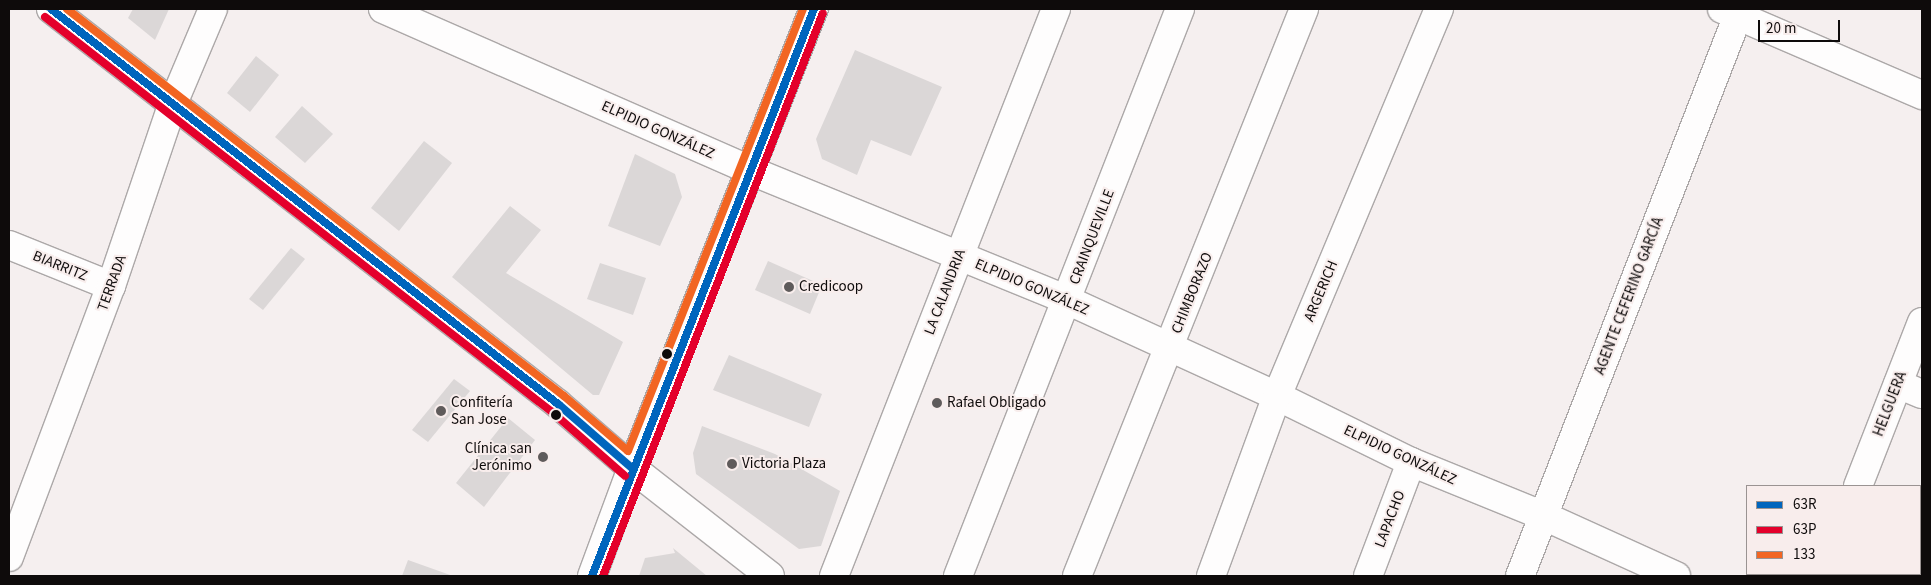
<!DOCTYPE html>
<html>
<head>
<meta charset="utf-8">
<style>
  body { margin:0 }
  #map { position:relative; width:1931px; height:585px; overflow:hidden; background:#f5efef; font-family:"Source Sans 3",sans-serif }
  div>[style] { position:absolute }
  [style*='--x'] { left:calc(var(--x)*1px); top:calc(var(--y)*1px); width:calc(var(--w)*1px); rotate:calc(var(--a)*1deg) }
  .building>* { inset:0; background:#dbd7d7 }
  .roads { filter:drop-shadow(1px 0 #aca8a8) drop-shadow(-1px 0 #aca8a8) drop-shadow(0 1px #aca8a8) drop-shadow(0 -1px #aca8a8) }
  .minor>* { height:28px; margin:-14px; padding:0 14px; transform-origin:14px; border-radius:14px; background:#fefdfd }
  .major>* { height:28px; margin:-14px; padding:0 14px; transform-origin:14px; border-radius:14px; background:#fefdfd }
  .bus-1>* { height:8px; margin:-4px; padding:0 4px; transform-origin:4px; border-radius:4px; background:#0065bd }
  .bus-2>* { height:8px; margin:-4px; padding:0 4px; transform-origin:4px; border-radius:4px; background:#e4002b }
  .bus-3>* { height:8px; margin:-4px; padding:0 4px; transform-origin:4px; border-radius:4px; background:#f26522 }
  .dots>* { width:14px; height:14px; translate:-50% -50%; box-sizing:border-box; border:2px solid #f8edec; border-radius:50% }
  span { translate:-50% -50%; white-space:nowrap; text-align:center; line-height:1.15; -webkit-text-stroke:4px #f8edec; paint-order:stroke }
  .street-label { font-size:15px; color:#0e0b0b }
  .poi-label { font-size:15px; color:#0e0b0b }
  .left { translate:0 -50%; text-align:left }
  .right { translate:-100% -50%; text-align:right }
  .frame { position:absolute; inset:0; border:10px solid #0e0b0b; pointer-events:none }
  .legend { position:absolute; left:1746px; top:485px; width:175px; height:90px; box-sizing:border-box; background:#f8edec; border:1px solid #9a9392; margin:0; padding:6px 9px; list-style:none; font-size:15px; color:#0e0b0b }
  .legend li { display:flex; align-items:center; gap:10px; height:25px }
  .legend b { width:25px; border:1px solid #9a9392 }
  .scale { position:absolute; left:1758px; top:20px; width:82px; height:22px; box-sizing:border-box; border:2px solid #0e0b0b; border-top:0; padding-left:6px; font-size:15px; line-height:18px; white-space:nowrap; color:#0e0b0b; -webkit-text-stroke:4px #f8edec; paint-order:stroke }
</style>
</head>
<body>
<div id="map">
  <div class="building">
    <div style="clip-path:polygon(133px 9px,169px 9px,155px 40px,128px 18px)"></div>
    <div style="clip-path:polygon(855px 50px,942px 87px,911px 156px,871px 140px,857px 175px,822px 159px,816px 139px)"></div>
    <div style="clip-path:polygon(256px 56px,279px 75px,250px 112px,227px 93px)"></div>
    <div style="clip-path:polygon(302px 106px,333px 134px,305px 163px,275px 137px)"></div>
    <div style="clip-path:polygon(424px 141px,452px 163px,399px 231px,371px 208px)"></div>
    <div style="clip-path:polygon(635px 154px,675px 174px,682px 197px,660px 246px,608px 226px)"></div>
    <div style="clip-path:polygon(510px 206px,541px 230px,506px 273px,623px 342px,599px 395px,593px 395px,452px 277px)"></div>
    <div style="clip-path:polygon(291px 248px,305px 259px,263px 310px,249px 299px)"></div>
    <div style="clip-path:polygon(768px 261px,822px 285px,810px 314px,755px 290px)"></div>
    <div style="clip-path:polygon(600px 263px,646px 278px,633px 315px,587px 299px)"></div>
    <div style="clip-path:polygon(729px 355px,822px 394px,809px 427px,713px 390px)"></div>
    <div style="clip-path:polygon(454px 379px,470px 391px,428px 442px,412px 430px)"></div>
    <div style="clip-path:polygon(508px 418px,535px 440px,484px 507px,456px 483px)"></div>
    <div style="clip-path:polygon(702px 426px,775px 454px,840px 491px,821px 546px,799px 549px,696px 474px,693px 453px)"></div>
    <div style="clip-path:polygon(673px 548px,707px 576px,639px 576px,645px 558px,675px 553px)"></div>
    <div style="clip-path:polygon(408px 560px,453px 576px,402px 576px)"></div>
  </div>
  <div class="roads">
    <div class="minor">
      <div style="--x:51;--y:9;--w:643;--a:37.92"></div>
      <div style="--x:558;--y:404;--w:98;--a:40.9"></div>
      <div style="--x:632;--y:468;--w:175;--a:38"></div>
      <div style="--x:383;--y:9;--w:400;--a:23.7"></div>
      <div style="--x:749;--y:170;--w:344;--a:22.2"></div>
      <div style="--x:1067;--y:300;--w:231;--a:24.6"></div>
      <div style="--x:1277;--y:396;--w:149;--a:26.2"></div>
      <div style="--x:1411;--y:462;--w:144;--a:22.1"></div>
      <div style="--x:1544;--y:516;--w:145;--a:24.4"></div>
      <div style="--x:1722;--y:9;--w:218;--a:23.3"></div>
      <div style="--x:9;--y:245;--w:110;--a:21.9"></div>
      <div style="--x:1898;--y:384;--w:26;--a:23"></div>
      <div style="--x:1858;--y:486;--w:176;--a:-68.7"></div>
      <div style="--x:1920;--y:529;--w:2;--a:27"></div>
      <div style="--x:9;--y:557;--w:290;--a:-69.4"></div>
      <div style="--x:111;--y:286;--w:190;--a:-71.3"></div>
      <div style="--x:172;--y:106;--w:105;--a:-67.1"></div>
      <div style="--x:834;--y:576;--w:609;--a:-68.62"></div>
      <div style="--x:958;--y:576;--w:609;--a:-68.62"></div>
      <div style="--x:1077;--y:576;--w:611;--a:-68.18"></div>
      <div style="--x:1211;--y:576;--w:192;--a:-69.9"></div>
      <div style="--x:1277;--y:396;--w:420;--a:-67.3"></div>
      <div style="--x:1368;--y:576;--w:122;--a:-69.3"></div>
      <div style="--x:1520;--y:576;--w:602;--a:-68.76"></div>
      <div style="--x:1821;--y:576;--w:2;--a:-63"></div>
    </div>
    <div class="major">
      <div style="--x:592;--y:576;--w:115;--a:-69.7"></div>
      <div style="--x:632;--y:468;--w:494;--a:-68.4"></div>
    </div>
  </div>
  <div class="bus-1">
    <div style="--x:51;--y:9;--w:643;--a:37.92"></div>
    <div style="--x:558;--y:404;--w:98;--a:40.9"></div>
    <div style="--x:592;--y:576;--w:609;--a:-68.62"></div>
  </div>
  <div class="bus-2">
    <div style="--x:45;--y:17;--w:643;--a:37.92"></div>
    <div style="--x:552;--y:412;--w:97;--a:41.2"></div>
    <div style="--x:603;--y:576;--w:604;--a:-68.66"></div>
  </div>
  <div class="bus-3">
    <div style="--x:67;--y:9;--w:630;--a:37.91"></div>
    <div style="--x:564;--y:396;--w:84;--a:40.7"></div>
    <div style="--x:628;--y:451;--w:475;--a:-68.4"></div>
  </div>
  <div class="dots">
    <div style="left:789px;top:287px;background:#5f5b5b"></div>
    <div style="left:667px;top:354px;background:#0e0b0b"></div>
    <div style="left:937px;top:403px;background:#5f5b5b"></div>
    <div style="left:441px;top:411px;background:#5f5b5b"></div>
    <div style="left:556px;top:415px;background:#0e0b0b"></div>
    <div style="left:543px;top:457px;background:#5f5b5b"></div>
    <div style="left:732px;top:464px;background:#5f5b5b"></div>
  </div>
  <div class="street-label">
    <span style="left:658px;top:130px;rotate:24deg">ELPIDIO GONZÁLEZ</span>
    <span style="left:1092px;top:237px;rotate:-69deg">CRAINQUEVILLE</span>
    <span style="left:60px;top:266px;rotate:22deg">BIARRITZ</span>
    <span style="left:112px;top:283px;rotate:-70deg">TERRADA</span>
    <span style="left:1032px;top:287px;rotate:23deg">ELPIDIO GONZÁLEZ</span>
    <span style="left:1321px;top:291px;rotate:-67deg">ARGERICH</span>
    <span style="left:945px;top:292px;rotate:-69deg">LA CALANDRIA</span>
    <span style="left:1192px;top:293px;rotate:-68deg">CHIMBORAZO</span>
    <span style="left:1629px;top:296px;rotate:-69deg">AGENTE CEFERINO GARCÍA</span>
    <span style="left:1890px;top:404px;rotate:-69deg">HELGUERA</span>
    <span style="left:1400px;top:455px;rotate:25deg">ELPIDIO GONZÁLEZ</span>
    <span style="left:1390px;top:519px;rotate:-69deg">LAPACHO</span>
  </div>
  <div class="poi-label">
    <span class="left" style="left:799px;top:287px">Credicoop</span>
    <span class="left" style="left:451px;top:411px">Confitería<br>San Jose</span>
    <span class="left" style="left:947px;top:403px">Rafael Obligado</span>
    <span class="right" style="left:532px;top:457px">Clínica san<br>Jerónimo</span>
    <span class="left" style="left:742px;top:464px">Victoria Plaza</span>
  </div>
  <div class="frame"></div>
  <ul class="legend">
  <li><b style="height:6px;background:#0065bd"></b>63R</li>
  <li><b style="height:6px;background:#e4002b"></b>63P</li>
  <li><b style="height:6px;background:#f26522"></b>133</li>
  </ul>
  <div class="scale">20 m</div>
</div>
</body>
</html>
